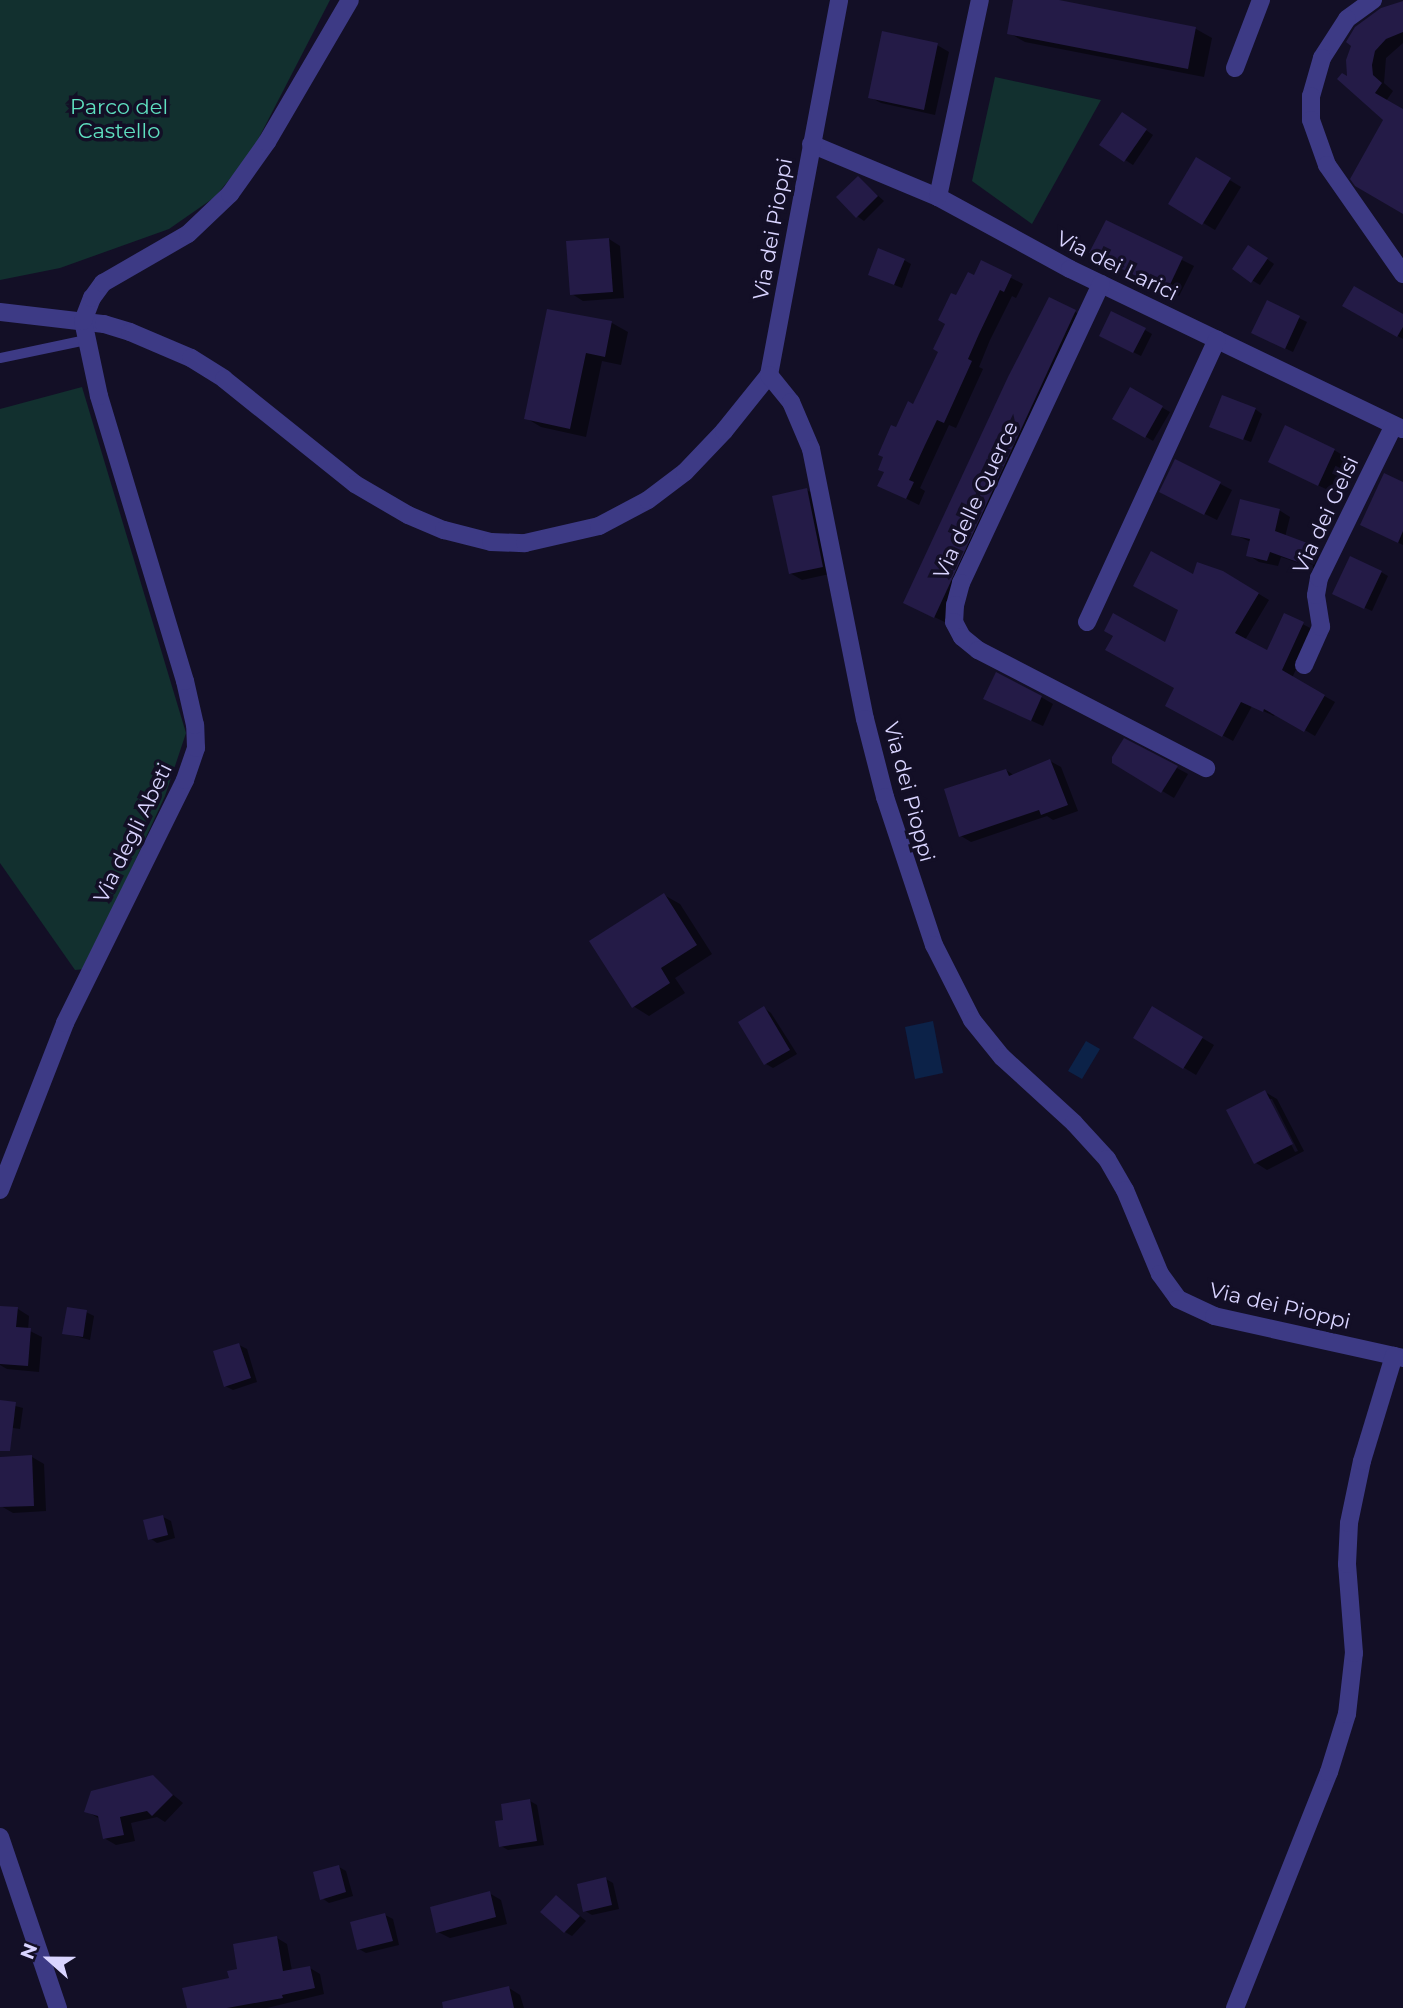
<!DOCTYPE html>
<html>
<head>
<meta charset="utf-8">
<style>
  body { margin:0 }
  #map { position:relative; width:1403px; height:2008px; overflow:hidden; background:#130f26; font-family:Montserrat,sans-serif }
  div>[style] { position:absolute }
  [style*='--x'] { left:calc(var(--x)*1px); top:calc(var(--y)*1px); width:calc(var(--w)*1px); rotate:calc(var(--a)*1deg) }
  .green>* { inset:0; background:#12302f }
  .water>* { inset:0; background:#0c2248 }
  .shadow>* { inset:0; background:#0007 }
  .building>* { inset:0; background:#241b47 }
  .service>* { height:10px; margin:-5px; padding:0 5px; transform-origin:5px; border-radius:5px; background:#3d3a85 }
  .minor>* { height:18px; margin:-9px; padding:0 9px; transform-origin:9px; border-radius:9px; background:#3d3a85 }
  span { translate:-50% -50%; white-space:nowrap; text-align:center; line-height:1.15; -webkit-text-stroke:7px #130f26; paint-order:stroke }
  .park-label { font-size:21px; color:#5fe0c0 }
  .street-label { font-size:21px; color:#d9d4ff }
  .north { position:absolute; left:14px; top:1924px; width:70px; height:70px; -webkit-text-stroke:5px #130f26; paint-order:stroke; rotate:291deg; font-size:19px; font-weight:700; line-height:28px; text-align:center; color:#d9d4ff }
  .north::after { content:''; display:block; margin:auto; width:24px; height:32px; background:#d9d4ff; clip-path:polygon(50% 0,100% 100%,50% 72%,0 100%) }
</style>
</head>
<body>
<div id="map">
  <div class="green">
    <div style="clip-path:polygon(0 0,330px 0,251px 153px,215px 197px,169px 229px,60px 268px,0 280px)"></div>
    <div style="clip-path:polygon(995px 77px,1101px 100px,1032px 224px,972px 181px)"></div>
    <div style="clip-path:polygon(82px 387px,186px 733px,165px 796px,85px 969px,75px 970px,0 863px,0 409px)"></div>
  </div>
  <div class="water">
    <div style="clip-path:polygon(933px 1021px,943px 1073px,915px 1079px,905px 1027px)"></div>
    <div style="clip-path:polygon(1086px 1041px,1100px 1049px,1082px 1079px,1068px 1071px)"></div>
  </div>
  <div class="shadow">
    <div style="clip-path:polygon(1015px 0,1050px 0,1196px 29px,1212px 38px,1204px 77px,1025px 42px,1009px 33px)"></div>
    <div style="clip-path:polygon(1403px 3px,1403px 43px,1386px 58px,1384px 83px,1393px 91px,1386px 101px,1403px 111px,1403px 212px,1385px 119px,1349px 79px)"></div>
    <div style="clip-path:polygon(937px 45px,949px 52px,935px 115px,881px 103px,870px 97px)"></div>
    <div style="clip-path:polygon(1130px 119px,1153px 135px,1133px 165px,1102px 145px)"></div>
    <div style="clip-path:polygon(1197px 160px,1241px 187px,1215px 230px,1170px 203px)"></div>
    <div style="clip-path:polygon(858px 178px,884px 201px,864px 221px,857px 216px)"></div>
    <div style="clip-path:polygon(1106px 222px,1194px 266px,1179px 296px,1103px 259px)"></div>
    <div style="clip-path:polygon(609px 239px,620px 246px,624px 298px,583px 301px,572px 294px)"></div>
    <div style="clip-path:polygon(1256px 251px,1274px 264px,1260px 285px,1234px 269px)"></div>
    <div style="clip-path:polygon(904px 260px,911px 264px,902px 288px,877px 278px)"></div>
    <div style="clip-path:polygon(981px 262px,1023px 284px,1016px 298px,1012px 296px,990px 340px,979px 367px,983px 369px,956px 428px,949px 425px,920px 488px,925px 491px,919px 505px,889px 490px,886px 472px,897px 429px,914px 406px,940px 352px,957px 297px,974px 277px)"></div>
    <div style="clip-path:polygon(1049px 299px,1087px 318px,947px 623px,917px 609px)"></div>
    <div style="clip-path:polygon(1268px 303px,1307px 322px,1293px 352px,1261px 337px)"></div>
    <div style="clip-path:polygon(1345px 306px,1403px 316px,1403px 339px)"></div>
    <div style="clip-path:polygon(549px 311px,612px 323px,628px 332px,621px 365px,602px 361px,586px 437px,541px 427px,526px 418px)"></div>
    <div style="clip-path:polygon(1145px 330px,1152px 334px,1141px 356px,1109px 340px)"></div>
    <div style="clip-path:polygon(1131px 390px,1170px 412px,1153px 441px,1114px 418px)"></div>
    <div style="clip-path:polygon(1255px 409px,1262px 414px,1251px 442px,1219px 430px)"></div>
    <div style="clip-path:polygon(1334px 450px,1346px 457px,1330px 491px,1282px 468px)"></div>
    <div style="clip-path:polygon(1176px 461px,1232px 490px,1217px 520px,1173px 498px)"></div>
    <div style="clip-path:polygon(1403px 484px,1403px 545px,1374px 531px)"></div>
    <div style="clip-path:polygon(807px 490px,819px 497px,834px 573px,802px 580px,790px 573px)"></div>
    <div style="clip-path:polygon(1279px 510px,1290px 517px,1285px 537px,1320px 551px,1314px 568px,1281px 557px,1278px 566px,1259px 562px,1248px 555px,1251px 542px,1233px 534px)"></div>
    <div style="clip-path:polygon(1222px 572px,1269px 600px,1245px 640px,1268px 652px,1285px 615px,1314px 630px,1292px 678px,1335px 702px,1315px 736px,1276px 713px,1274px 716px,1252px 706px,1233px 741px,1167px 705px,1177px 688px,1165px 645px,1194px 576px)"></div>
    <div style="clip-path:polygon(1381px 572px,1388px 576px,1372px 611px,1342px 597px)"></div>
    <div style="clip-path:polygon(1041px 697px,1053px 704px,1043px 726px,997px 705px)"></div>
    <div style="clip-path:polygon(1050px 761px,1061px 767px,1078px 811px,1053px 820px,1047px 816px,971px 842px,961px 836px,1006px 770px,1015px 776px)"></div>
    <div style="clip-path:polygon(1114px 762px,1177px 768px,1188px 774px,1174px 798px)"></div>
    <div style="clip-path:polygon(664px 895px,680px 904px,712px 954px,675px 978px,685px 993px,649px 1016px,633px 1006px)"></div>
    <div style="clip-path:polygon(764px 1008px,771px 1013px,797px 1054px,773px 1068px,766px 1064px,741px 1022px)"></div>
    <div style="clip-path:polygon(1153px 1009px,1214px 1045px,1196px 1075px,1135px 1038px)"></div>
    <div style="clip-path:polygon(evenodd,1265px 1092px,1277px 1099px,1304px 1151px,1267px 1170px,1256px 1163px,1265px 1092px,1268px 1099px,1272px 1099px,1298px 1151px,1295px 1152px,1268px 1099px)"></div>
    <div style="clip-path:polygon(0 1307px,18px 1309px,29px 1316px,28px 1330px,42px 1337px,39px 1372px,7px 1369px,0 1365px)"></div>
    <div style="clip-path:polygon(86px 1312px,94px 1316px,90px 1340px,64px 1333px)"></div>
    <div style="clip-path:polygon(239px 1345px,247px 1349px,257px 1382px,233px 1390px,225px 1386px)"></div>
    <div style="clip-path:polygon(0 1402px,23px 1408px,20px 1429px,0 1426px)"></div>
    <div style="clip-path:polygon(32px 1457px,44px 1464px,46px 1511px,13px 1513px,1px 1506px,0 1459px)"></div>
    <div style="clip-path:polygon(163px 1517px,171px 1521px,175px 1538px,157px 1543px,150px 1538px)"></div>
    <div style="clip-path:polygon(152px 1777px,183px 1803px,165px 1822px,157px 1817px,131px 1823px,135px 1841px,116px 1845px,104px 1838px,100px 1819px,86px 1811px)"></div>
    <div style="clip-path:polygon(530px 1801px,537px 1805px,544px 1845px,508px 1850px,501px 1846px)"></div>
    <div style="clip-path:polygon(339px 1867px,346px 1871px,353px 1896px,329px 1903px,322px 1898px)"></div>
    <div style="clip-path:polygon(606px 1879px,613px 1883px,619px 1909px,592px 1915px,585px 1911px)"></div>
    <div style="clip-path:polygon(489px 1893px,501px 1900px,507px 1924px,450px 1938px,438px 1932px)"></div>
    <div style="clip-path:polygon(557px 1897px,586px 1921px,572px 1936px,565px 1932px)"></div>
    <div style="clip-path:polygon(385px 1915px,393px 1919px,399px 1945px,366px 1953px,359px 1949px)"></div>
    <div style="clip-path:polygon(277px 1938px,287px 1944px,292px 1971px,310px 1968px,320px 1974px,324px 1994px,267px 2008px,189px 2008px,231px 1979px)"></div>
    <div style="clip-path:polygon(509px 1988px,520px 1995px,524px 2008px,447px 2008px)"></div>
  </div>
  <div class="building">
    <div style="clip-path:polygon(1013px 0,1059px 0,1196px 27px,1188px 69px,1007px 34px)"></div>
    <div style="clip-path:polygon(1403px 1px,1403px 32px,1386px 39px,1375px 51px,1372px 65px,1373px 75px,1382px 83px,1375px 93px,1403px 109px,1403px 214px,1355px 186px,1350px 179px,1383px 120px,1337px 79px,1342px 73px,1347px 76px,1346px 60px,1351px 46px,1346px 42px,1355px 27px,1381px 8px)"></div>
    <div style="clip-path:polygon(882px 31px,938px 43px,924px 110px,868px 98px)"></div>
    <div style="clip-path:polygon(1122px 112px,1147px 129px,1124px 162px,1099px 145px)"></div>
    <div style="clip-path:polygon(1196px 157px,1231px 178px,1202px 225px,1168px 204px)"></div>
    <div style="clip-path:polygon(858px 176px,878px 196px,856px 218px,836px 197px)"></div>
    <div style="clip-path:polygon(1106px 220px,1183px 257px,1167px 291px,1089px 253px)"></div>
    <div style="clip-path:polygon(609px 238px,613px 292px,570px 295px,566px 241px)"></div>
    <div style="clip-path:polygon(1248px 245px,1268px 258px,1251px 283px,1232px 269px)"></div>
    <div style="clip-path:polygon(878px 248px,905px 259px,894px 285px,868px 275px)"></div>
    <div style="clip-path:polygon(981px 260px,1012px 275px,1004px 292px,1000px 290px,979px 334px,968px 359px,972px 361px,944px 423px,937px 420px,925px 445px,909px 480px,914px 482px,906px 499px,877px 486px,884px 472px,878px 470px,883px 457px,878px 455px,891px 425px,896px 427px,908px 401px,913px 404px,938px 352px,933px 349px,945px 324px,938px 320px,951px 293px,956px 295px,968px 272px,974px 275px)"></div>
    <div style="clip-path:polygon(1354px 286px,1403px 314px,1403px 327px,1397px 337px,1342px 306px)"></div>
    <div style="clip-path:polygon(1049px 297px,1076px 310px,934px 618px,903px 603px,1008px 377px)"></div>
    <div style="clip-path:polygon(1267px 300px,1300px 316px,1285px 349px,1251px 333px)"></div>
    <div style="clip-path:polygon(547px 309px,612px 321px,605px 357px,586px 353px,570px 429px,524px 419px)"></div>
    <div style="clip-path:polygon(1111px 311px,1146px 328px,1133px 353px,1099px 336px)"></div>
    <div style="clip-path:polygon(1130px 387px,1163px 406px,1145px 438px,1112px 419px)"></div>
    <div style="clip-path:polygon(1222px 395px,1256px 408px,1243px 440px,1209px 427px)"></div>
    <div style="clip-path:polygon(1285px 425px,1335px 449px,1318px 486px,1268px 462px)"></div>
    <div style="clip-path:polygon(1175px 459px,1221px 482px,1204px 515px,1159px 492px)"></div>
    <div style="clip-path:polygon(1384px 473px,1403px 482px,1403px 531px,1398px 543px,1360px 525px)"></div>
    <div style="clip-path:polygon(807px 488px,823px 567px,789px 574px,772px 496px)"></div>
    <div style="clip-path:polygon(1240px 499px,1280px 509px,1275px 531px,1310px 544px,1303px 564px,1270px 552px,1267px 561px,1246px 556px,1250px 539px,1231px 535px)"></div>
    <div style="clip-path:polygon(1151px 551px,1193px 574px,1197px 562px,1223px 571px,1259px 593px,1235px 633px,1267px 650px,1284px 613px,1304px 622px,1282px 670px,1325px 695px,1304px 732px,1264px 709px,1263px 712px,1241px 702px,1222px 737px,1165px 706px,1174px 688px,1105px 650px,1113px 636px,1104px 631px,1113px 613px,1165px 642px,1178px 610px,1133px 586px)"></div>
    <div style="clip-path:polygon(1350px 556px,1382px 571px,1364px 609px,1332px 594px)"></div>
    <div style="clip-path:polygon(996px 672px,1042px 696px,1031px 721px,983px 699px)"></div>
    <div style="clip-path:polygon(1124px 738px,1178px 766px,1161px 793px,1112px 763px,1112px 757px)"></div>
    <div style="clip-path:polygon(1050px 759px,1068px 805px,1041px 815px,1039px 810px,959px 837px,944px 789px,1006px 769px,1009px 776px)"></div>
    <div style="clip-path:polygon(664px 893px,697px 945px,661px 968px,670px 983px,632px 1008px,589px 941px)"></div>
    <div style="clip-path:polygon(764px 1006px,790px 1050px,764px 1065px,738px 1022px)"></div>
    <div style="clip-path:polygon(1152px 1006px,1203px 1037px,1183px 1069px,1133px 1038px)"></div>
    <div style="clip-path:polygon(1265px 1090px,1293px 1144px,1254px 1164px,1226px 1110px)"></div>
    <div style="clip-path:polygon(0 1306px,18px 1307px,16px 1327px,31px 1328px,28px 1366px,0 1364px)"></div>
    <div style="clip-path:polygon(67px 1307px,87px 1310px,83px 1337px,62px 1334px)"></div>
    <div style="clip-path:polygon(239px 1343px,251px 1378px,224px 1387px,213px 1351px)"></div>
    <div style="clip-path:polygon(0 1400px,16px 1402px,10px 1451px,0 1451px)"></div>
    <div style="clip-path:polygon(32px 1455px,34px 1506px,0 1507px,0 1457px)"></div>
    <div style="clip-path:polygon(163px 1515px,168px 1535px,148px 1540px,143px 1520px)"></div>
    <div style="clip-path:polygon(153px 1775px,173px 1795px,152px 1816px,147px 1811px,120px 1817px,124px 1835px,103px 1839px,98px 1816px,84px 1812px,91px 1791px)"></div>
    <div style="clip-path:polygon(530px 1799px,537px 1841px,499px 1847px,495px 1821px,503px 1820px,501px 1804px)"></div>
    <div style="clip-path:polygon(339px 1865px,346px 1892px,320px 1900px,313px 1872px)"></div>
    <div style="clip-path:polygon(606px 1877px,612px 1905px,583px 1912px,577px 1884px)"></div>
    <div style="clip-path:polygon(490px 1891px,496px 1917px,436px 1933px,430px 1907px)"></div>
    <div style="clip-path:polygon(556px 1895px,580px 1916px,564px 1933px,540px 1912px)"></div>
    <div style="clip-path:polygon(385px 1913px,393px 1941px,357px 1950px,350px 1922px)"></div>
    <div style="clip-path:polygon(277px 1936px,283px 1971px,310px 1966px,315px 1988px,282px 1995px,283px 1998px,227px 2008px,187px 2008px,182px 1988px,229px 1978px,227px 1971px,237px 1969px,233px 1944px)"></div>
    <div style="clip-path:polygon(509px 1986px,514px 2008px,443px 2008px,442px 2002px)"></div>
  </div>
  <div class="service">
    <div style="--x:0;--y:358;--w:88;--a:-11.8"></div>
  </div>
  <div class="minor">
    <div style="--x:1373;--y:0;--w:32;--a:144"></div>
    <div style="--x:1347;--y:19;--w:46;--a:122.7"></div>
    <div style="--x:1322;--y:58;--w:40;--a:106"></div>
    <div style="--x:1311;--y:96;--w:24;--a:90"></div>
    <div style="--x:1311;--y:120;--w:48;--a:70.4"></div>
    <div style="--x:1327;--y:165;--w:133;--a:55.1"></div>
    <div style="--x:1235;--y:68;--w:73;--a:-69.1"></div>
    <div style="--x:811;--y:144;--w:138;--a:22.7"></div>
    <div style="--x:938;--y:197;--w:150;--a:28.6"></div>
    <div style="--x:1070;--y:269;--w:369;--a:25.7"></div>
    <div style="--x:938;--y:197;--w:201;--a:-78"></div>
    <div style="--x:1101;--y:284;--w:330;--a:115.1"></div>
    <div style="--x:961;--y:583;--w:23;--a:105"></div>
    <div style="--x:955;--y:605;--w:17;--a:93"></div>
    <div style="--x:954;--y:622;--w:17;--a:62"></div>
    <div style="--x:962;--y:637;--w:21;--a:39"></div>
    <div style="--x:978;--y:650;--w:257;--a:27.4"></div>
    <div style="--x:0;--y:312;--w:105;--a:6.6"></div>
    <div style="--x:104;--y:324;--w:27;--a:17"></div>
    <div style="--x:130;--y:332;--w:66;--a:23.1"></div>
    <div style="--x:191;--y:358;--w:39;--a:32"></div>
    <div style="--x:224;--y:379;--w:168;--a:38.7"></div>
    <div style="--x:355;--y:484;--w:61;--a:30.3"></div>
    <div style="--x:408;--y:515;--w:39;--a:23"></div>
    <div style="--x:444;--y:530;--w:49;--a:14.3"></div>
    <div style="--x:491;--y:542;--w:34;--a:2"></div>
    <div style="--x:525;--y:543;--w:76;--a:-12.9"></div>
    <div style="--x:599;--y:526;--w:55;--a:-28"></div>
    <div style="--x:648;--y:500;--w:46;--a:-37.1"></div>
    <div style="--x:685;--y:472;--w:57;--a:-46.4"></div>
    <div style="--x:724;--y:431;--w:72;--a:-51.2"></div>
    <div style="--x:769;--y:375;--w:381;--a:-79.4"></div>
    <div style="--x:769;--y:375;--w:35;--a:51"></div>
    <div style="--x:791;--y:402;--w:51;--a:66.9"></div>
    <div style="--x:811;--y:449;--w:275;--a:78.7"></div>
    <div style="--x:865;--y:719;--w:81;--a:75.6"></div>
    <div style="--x:885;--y:797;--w:156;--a:71.7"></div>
    <div style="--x:934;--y:945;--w:84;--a:63.1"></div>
    <div style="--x:972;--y:1020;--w:48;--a:51"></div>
    <div style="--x:1002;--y:1057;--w:98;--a:42.5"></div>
    <div style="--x:1074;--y:1123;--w:49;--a:47.5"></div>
    <div style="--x:1107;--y:1159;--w:36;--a:60"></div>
    <div style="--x:1125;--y:1190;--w:91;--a:67.4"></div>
    <div style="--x:1160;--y:1274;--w:31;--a:54"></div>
    <div style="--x:1178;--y:1299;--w:40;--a:25"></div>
    <div style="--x:1214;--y:1316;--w:194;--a:12.5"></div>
    <div style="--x:1087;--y:622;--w:311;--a:-65.3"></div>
    <div style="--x:1304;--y:665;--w:42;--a:-65.9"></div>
    <div style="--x:1321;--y:627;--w:32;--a:-99"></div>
    <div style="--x:1316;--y:595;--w:17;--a:-80"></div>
    <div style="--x:1319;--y:578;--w:170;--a:-63.9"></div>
    <div style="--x:0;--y:1190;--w:179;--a:-68.7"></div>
    <div style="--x:65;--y:1023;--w:271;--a:-63.7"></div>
    <div style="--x:185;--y:780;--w:34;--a:-71"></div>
    <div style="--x:196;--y:748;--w:23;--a:-92"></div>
    <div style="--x:195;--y:725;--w:45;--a:-102.8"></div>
    <div style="--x:185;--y:681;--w:298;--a:-106.8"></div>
    <div style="--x:99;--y:396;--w:77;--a:-102"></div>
    <div style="--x:83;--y:321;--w:25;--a:-69"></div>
    <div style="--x:92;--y:298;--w:19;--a:-54"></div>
    <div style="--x:103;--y:283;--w:98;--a:-30"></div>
    <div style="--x:188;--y:234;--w:58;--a:-43.6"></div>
    <div style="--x:230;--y:194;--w:64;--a:-54.6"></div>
    <div style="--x:267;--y:142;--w:164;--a:-59.7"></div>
    <div style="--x:0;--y:1837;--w:181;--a:71.3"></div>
    <div style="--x:1235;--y:2008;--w:254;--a:-68.3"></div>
    <div style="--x:1329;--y:1772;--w:61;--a:-72.8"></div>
    <div style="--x:1347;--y:1714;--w:61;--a:-83.5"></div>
    <div style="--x:1354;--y:1653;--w:89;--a:-94.5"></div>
    <div style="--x:1347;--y:1564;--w:41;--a:-87.2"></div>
    <div style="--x:1349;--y:1523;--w:63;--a:-78.2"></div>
    <div style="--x:1362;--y:1461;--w:110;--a:-73.1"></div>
  </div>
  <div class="park-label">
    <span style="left:119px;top:119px">Parco del<br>Castello</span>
  </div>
  <div class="street-label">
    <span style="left:773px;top:229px;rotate:-80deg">Via dei Pioppi</span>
    <span style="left:1117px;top:266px;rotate:26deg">Via dei Larici</span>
    <span style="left:976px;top:500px;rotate:-65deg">Via delle Querce</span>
    <span style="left:1326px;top:515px;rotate:-65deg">Via dei Gelsi</span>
    <span style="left:909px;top:792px;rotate:75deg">Via dei Pioppi</span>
    <span style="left:133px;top:833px;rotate:-64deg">Via degli Abeti</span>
    <span style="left:1280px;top:1306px;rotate:13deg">Via dei Pioppi</span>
  </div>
  <div class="north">N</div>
</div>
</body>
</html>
